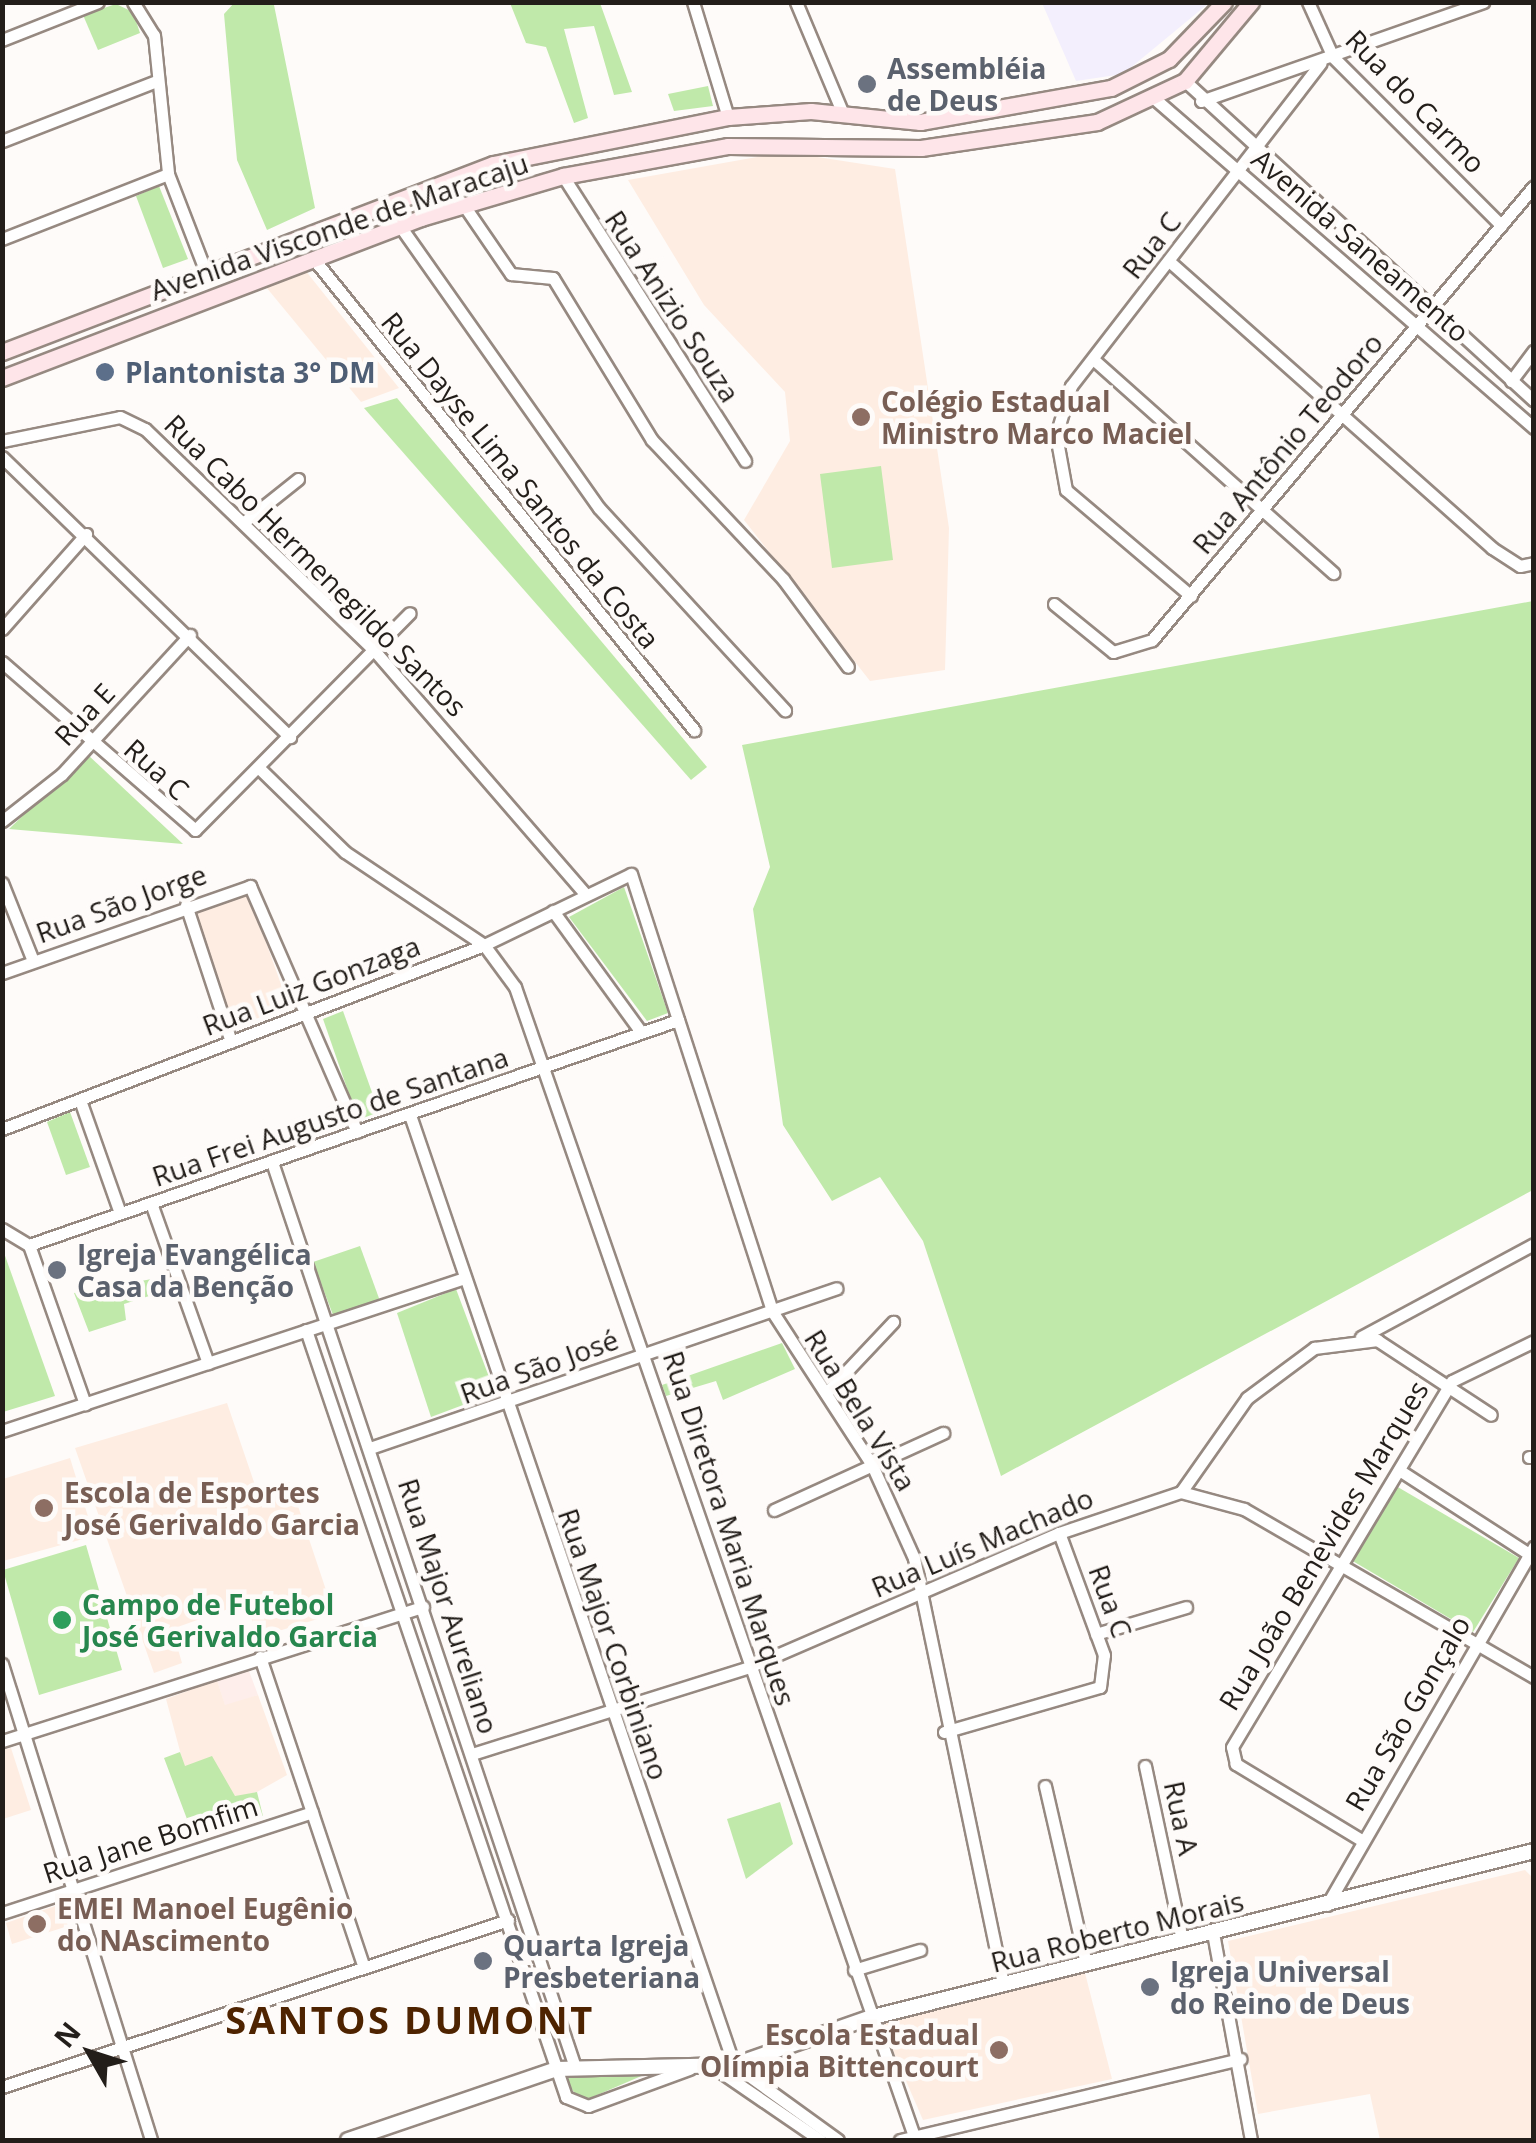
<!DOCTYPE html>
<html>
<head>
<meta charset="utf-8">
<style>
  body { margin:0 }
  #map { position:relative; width:1536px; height:2143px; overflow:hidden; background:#fefbf9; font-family:"Open Sans",sans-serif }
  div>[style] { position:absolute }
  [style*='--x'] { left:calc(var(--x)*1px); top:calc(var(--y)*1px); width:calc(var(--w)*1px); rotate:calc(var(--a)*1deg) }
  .commercial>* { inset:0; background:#feeeeb }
  .built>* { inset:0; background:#feede2 }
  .medical>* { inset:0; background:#f3effd }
  .green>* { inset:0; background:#c0e9aa }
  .roads { filter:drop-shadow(2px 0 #968981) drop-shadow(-2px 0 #968981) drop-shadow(0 2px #968981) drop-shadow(0 -2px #968981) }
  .minor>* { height:11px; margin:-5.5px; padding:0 5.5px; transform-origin:5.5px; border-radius:5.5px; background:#fff }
  .tertiary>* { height:14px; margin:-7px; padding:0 7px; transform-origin:7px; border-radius:7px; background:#fff }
  .secondary>* { height:15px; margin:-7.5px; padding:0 7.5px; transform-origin:7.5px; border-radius:7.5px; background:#fee5e9 }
  .dots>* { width:28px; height:28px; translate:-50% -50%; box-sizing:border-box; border:5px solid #fefbf9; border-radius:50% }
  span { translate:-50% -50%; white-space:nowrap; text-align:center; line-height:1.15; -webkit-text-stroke:9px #fefbf9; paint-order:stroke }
  .worship-label { font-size:28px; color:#5b616d; font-weight:700 }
  .left { translate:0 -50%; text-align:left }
  .street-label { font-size:28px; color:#231e1a }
  .service-label { font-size:28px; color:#4e5e75; font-weight:700 }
  .education-label { font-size:28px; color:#785e54; font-weight:700 }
  .right { translate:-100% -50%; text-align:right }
  .leisure-label { font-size:28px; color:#27864d; font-weight:700 }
  .district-label { font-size:38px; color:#4e2300; font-weight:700; letter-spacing:2.5px }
  .frame { position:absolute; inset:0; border:5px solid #231e1a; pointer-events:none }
  .north { position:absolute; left:40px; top:2003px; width:100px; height:100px; -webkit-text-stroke:8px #fefbf9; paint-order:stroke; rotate:309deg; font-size:28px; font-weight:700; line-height:40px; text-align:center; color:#231e1a }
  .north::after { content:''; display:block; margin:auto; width:35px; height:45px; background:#231e1a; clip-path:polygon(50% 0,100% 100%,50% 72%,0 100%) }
</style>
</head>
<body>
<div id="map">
  <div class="commercial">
    <div style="clip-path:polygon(249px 1671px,258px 1695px,225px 1706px,217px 1680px)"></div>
  </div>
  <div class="built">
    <div style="clip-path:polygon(785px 152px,895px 169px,949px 528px,945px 670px,870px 681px,744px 520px,790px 441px,785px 392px,704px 305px,628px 180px)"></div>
    <div style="clip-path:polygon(305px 270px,399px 388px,361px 402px,266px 287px)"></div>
    <div style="clip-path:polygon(249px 894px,289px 1007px,233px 1027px,194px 914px)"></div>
    <div style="clip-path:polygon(227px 1403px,257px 1491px,290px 1482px,334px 1614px,259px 1637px,245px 1603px,172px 1629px,182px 1663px,154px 1673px,75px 1448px)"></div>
    <div style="clip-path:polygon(70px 1458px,94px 1536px,3px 1561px,3px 1479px)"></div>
    <div style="clip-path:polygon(217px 1680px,225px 1705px,258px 1695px,287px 1775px,257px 1792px,235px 1797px,184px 1766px,166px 1699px)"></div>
    <div style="clip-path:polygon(11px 1748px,31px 1810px,3px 1819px,3px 1750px)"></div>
    <div style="clip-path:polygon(1525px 1870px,1534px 1879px,1533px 2140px,1380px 2140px,1370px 2094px,1258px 2114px,1228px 1941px)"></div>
    <div style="clip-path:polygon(61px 1904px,68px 1926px,12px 1944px,6px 1923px)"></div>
    <div style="clip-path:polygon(1084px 1969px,1112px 2079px,923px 2120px,880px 2021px)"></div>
  </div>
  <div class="medical">
    <div style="clip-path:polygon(1042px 3px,1209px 3px,1123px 74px,1076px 81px)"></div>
  </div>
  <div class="green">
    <div style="clip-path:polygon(235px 2px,281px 3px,274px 5px,315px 208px,267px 230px,237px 160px,224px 14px)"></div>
    <div style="clip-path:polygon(510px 3px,600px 3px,632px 92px,614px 95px,594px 26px,564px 29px,588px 118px,574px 123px,546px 47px,526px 43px)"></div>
    <div style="clip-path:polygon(116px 4px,133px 12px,140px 33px,98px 50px,83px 15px)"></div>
    <div style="clip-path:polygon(708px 86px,713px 106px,674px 111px,668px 94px)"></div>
    <div style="clip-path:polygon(159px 186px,188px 259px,163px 268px,136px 196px)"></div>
    <div style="clip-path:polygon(397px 398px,707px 767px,691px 780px,364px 408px)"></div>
    <div style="clip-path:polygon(881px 466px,893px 560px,832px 568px,820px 474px)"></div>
    <div style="clip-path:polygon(1533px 601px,1533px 1190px,1001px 1476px,923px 1241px,880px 1177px,832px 1201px,783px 1125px,753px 909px,770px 867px,742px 745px)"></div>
    <div style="clip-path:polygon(87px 754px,183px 844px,9px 829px)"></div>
    <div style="clip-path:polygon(624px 887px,668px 1013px,647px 1021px,569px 917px)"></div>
    <div style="clip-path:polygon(343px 1011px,379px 1112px,358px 1120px,323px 1019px)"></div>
    <div style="clip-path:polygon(70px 1112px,90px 1167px,66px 1175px,47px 1122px)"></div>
    <div style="clip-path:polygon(360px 1246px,380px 1301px,333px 1315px,313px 1262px)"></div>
    <div style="clip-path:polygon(3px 1250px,55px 1396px,3px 1412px,2px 1412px)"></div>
    <div style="clip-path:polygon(163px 1277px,168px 1290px,124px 1304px,126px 1320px,89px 1332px,74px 1293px)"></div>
    <div style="clip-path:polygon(456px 1289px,495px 1393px,431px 1417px,397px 1313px)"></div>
    <div style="clip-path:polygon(782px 1343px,795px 1369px,723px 1400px,716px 1381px,666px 1396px,662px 1385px)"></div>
    <div style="clip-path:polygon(1396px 1486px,1519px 1558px,1473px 1632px,1351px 1560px)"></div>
    <div style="clip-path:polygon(86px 1545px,122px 1670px,39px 1695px,3px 1570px)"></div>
    <div style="clip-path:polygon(180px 1752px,185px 1766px,212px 1756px,235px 1796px,257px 1792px,263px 1816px,193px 1835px,164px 1758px)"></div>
    <div style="clip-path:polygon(780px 1802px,793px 1844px,746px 1879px,727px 1819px)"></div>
    <div style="clip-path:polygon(559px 2071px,646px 2074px,581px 2102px)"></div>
  </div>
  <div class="roads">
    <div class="minor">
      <div style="--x:133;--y:2;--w:39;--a:58"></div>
      <div style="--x:154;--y:35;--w:140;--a:84.2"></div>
      <div style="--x:168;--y:174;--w:103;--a:68.9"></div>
      <div style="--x:693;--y:2;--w:120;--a:73.1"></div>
      <div style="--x:796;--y:2;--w:121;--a:67.2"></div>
      <div style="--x:1308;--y:2;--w:60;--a:65.6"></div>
      <div style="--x:1333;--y:57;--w:238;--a:45"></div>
      <div style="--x:2;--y:40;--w:103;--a:-21.6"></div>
      <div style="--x:1185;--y:81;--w:473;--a:42.5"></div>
      <div style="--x:1155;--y:99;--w:502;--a:40.96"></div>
      <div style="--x:1201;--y:101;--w:299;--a:-19.3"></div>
      <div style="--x:2;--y:141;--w:166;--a:-21.2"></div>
      <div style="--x:563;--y:176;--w:338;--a:57.4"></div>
      <div style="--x:463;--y:204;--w:85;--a:55.6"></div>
      <div style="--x:511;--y:274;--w:42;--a:5.4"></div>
      <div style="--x:553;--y:278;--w:190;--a:58.6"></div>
      <div style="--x:652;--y:440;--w:191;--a:46.7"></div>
      <div style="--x:783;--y:579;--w:109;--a:53.5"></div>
      <div style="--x:400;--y:226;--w:345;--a:54.8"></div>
      <div style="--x:599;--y:508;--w:275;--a:47.4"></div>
      <div style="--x:2;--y:239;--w:178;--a:-21.4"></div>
      <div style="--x:313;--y:258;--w:607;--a:51.09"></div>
      <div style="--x:1170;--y:262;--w:431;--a:41.6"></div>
      <div style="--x:1492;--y:548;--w:33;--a:33"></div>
      <div style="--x:1520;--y:566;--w:14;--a:-12"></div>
      <div style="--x:1093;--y:359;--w:322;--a:41.7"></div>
      <div style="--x:1511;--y:381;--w:38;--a:-53"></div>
      <div style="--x:2;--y:441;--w:120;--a:-11.5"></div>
      <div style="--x:120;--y:417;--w:28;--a:26"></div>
      <div style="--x:145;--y:429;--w:317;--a:44"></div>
      <div style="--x:373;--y:649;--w:325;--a:49.1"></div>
      <div style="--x:2;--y:457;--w:402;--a:44.2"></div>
      <div style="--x:244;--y:522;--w:69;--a:-38.5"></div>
      <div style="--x:1191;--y:596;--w:164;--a:-139.7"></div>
      <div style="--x:1066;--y:490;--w:56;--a:-100.3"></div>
      <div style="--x:1056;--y:435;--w:51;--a:-73"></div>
      <div style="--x:1071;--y:386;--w:408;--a:-52.3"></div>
      <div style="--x:1054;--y:604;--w:76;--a:39.1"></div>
      <div style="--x:1113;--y:652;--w:41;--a:-17.1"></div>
      <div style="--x:1152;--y:640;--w:593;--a:-49.92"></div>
      <div style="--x:2;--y:629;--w:127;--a:-48.5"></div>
      <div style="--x:2;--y:662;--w:256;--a:41"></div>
      <div style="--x:195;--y:830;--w:305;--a:-45.3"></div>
      <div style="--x:261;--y:770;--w:117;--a:44.3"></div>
      <div style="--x:345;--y:852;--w:167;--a:33.8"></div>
      <div style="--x:484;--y:945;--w:52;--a:53.6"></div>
      <div style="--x:515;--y:987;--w:1216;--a:70.85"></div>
      <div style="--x:2;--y:821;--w:76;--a:-38.1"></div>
      <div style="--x:62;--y:774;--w:189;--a:-47.4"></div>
      <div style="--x:2;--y:883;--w:84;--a:68.3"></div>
      <div style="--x:186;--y:905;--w:144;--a:71.8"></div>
      <div style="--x:553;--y:911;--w:150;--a:54"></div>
      <div style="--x:2;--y:973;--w:263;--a:-19.3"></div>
      <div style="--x:250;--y:886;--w:268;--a:66.5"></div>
      <div style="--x:80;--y:1100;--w:120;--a:70.5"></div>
      <div style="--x:410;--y:1115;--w:1004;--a:71.17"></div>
      <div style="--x:734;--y:2065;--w:128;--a:35.8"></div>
      <div style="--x:2;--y:1129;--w:516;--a:-20.89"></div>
      <div style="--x:484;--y:945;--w:163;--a:-25.8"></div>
      <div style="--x:631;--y:874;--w:459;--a:72.1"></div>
      <div style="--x:772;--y:1311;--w:184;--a:57"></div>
      <div style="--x:872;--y:1465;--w:102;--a:65.7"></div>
      <div style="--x:914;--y:1558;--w:435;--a:78.2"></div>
      <div style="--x:272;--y:1162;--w:954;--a:71.49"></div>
      <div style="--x:151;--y:1203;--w:170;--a:70.4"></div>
      <div style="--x:2;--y:1229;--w:31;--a:31"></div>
      <div style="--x:29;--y:1245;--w:169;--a:70.6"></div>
      <div style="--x:29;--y:1245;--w:687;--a:-19.12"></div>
      <div style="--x:306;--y:1330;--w:810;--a:71.27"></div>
      <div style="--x:566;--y:2097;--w:24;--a:22"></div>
      <div style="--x:588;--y:2106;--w:108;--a:-20.1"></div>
      <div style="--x:1361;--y:1337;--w:196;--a:-28.3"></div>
      <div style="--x:826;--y:1393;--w:98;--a:-46.7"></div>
      <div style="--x:2;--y:1431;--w:484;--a:-18.3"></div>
      <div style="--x:370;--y:1448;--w:493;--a:-18.9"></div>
      <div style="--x:1529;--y:1457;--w:5;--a:0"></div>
      <div style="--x:1399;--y:1470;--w:155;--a:32.9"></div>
      <div style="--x:1181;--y:1492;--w:65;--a:15.1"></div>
      <div style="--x:1244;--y:1509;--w:335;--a:30.1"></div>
      <div style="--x:774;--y:1510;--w:186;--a:-24.5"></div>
      <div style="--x:1096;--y:1634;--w:94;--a:-16.7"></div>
      <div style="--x:260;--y:1657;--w:327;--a:71.5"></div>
      <div style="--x:2;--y:1664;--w:499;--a:72.6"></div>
      <div style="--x:944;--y:1732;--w:162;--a:-16.1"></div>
      <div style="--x:1100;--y:1687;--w:32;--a:-83"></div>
      <div style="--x:1104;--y:1655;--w:130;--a:-110.2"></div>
      <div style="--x:2;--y:1741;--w:442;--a:-17.7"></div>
      <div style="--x:472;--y:1754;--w:290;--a:-17.4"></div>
      <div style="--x:749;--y:1667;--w:338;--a:-23.4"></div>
      <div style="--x:1059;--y:1533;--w:129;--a:-18.6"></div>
      <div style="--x:1181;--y:1492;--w:115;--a:-54.9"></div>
      <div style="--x:1247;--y:1398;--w:84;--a:-36.7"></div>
      <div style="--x:1314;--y:1348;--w:64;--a:-7.2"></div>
      <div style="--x:1377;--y:1340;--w:136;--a:33.3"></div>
      <div style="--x:1145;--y:1766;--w:178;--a:78"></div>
      <div style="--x:1045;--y:1786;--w:182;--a:77"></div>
      <div style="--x:1363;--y:1841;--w:149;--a:-148.8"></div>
      <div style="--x:1236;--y:1764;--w:17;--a:-103"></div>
      <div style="--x:1232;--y:1747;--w:427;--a:-59"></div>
      <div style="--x:1452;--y:1381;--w:91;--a:-26"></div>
      <div style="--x:1327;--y:1905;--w:414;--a:-60"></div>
      <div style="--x:2;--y:1913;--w:326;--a:-18"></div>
      <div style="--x:1213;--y:1933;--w:210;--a:79.6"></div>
      <div style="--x:854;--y:1970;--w:69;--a:-16.9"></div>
      <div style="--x:715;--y:2068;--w:127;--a:34.4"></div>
      <div style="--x:2;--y:2087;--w:533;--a:-18.26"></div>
      <div style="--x:900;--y:2140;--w:350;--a:-13.4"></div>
    </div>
    <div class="tertiary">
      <div style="--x:348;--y:2140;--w:220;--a:-18.8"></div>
      <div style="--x:556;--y:2069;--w:178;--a:-1.3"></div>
      <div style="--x:734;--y:2065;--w:143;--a:-19.2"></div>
      <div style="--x:869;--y:2018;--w:686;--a:-14.1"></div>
    </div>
    <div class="secondary">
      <div style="--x:2;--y:352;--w:526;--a:-20.95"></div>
      <div style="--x:493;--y:164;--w:240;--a:-11.3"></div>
      <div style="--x:728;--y:117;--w:83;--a:-4.1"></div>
      <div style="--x:811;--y:111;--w:110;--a:5.8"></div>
      <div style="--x:920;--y:122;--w:194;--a:-10.1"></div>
      <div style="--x:1111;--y:88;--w:65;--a:-26.6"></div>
      <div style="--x:1169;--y:59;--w:79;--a:-46"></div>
      <div style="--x:2;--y:378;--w:449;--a:-20.9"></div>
      <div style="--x:421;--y:218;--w:148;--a:-16.5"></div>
      <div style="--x:563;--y:176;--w:168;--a:-10.3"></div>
      <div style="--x:728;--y:146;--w:193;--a:0.6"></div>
      <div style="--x:921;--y:148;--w:178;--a:-8.4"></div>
      <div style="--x:1097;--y:122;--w:97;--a:-25"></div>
      <div style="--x:1185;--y:81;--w:103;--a:-50.1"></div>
    </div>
  </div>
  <div class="dots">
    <div style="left:867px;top:84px;background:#6b7280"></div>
    <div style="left:105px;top:372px;background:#5c6f8a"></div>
    <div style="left:861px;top:417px;background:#8d6e63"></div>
    <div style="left:57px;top:1270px;background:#6b7280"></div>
    <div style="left:44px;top:1508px;background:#8d6e63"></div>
    <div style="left:62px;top:1620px;background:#2e9e5b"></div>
    <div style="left:37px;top:1924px;background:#8d6e63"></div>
    <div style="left:483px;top:1961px;background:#6b7280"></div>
    <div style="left:1150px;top:1987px;background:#6b7280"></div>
    <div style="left:999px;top:2050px;background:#8d6e63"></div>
  </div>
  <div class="worship-label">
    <span class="left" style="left:887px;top:84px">Assembléia<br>de Deus</span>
    <span class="left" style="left:77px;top:1270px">Igreja Evangélica<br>Casa da Benção</span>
    <span class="left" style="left:503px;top:1961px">Quarta Igreja<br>Presbeteriana</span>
    <span class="left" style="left:1170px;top:1987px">Igreja Universal<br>do Reino de Deus</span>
  </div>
  <div class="street-label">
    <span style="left:1416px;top:101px;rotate:46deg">Rua do Carmo</span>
    <span style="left:339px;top:226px;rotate:-19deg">Avenida Visconde de Maracaju</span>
    <span style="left:1151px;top:245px;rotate:-52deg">Rua C</span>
    <span style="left:1361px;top:245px;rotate:41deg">Avenida Saneamento</span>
    <span style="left:673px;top:306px;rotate:57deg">Rua Anizio Souza</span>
    <span style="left:1287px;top:443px;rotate:-50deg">Rua Antônio Teodoro</span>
    <span style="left:521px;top:480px;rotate:51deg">Rua Dayse Lima Santos da Costa</span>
    <span style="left:316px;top:565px;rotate:45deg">Rua Cabo Hermenegildo Santos</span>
    <span style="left:84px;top:714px;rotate:-47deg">Rua E</span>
    <span style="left:157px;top:769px;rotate:42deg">Rua C</span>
    <span style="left:121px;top:903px;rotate:-20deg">Rua São Jorge</span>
    <span style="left:311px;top:985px;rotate:-21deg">Rua Luiz Gonzaga</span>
    <span style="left:330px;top:1116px;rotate:-19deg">Rua Frei Augusto de Santana</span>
    <span style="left:539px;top:1366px;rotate:-20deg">Rua São José</span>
    <span style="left:861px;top:1410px;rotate:58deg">Rua Bela Vista</span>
    <span style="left:730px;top:1528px;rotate:72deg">Rua Diretora Maria Marques</span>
    <span style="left:982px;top:1542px;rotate:-23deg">Rua Luís Machado</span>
    <span style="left:1323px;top:1545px;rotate:-59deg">Rua João Benevides Marques</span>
    <span style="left:1111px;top:1601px;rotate:70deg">Rua C</span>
    <span style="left:449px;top:1606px;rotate:72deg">Rua Major Aureliano</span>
    <span style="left:614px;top:1644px;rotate:71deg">Rua Major Corbiniano</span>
    <span style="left:1407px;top:1713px;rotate:-60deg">Rua São Gonçalo</span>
    <span style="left:1182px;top:1818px;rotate:78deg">Rua A</span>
    <span style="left:150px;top:1839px;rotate:-18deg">Rua Jane Bomfim</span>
    <span style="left:1117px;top:1931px;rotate:-14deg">Rua Roberto Morais</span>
  </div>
  <div class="service-label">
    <span class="left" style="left:125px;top:372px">Plantonista 3° DM</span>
  </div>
  <div class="education-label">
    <span class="left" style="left:881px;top:417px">Colégio Estadual<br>Ministro Marco Maciel</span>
    <span class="left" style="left:64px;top:1508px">Escola de Esportes<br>José Gerivaldo Garcia</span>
    <span class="left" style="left:57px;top:1924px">EMEI Manoel Eugênio<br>do NAscimento</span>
    <span class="right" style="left:979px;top:2050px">Escola Estadual<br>Olímpia Bittencourt</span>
  </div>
  <div class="leisure-label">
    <span class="left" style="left:82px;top:1620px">Campo de Futebol<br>José Gerivaldo Garcia</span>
  </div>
  <div class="district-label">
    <span style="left:410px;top:2020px">SANTOS DUMONT</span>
  </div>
  <div class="frame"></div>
  <div class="north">N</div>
</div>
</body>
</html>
